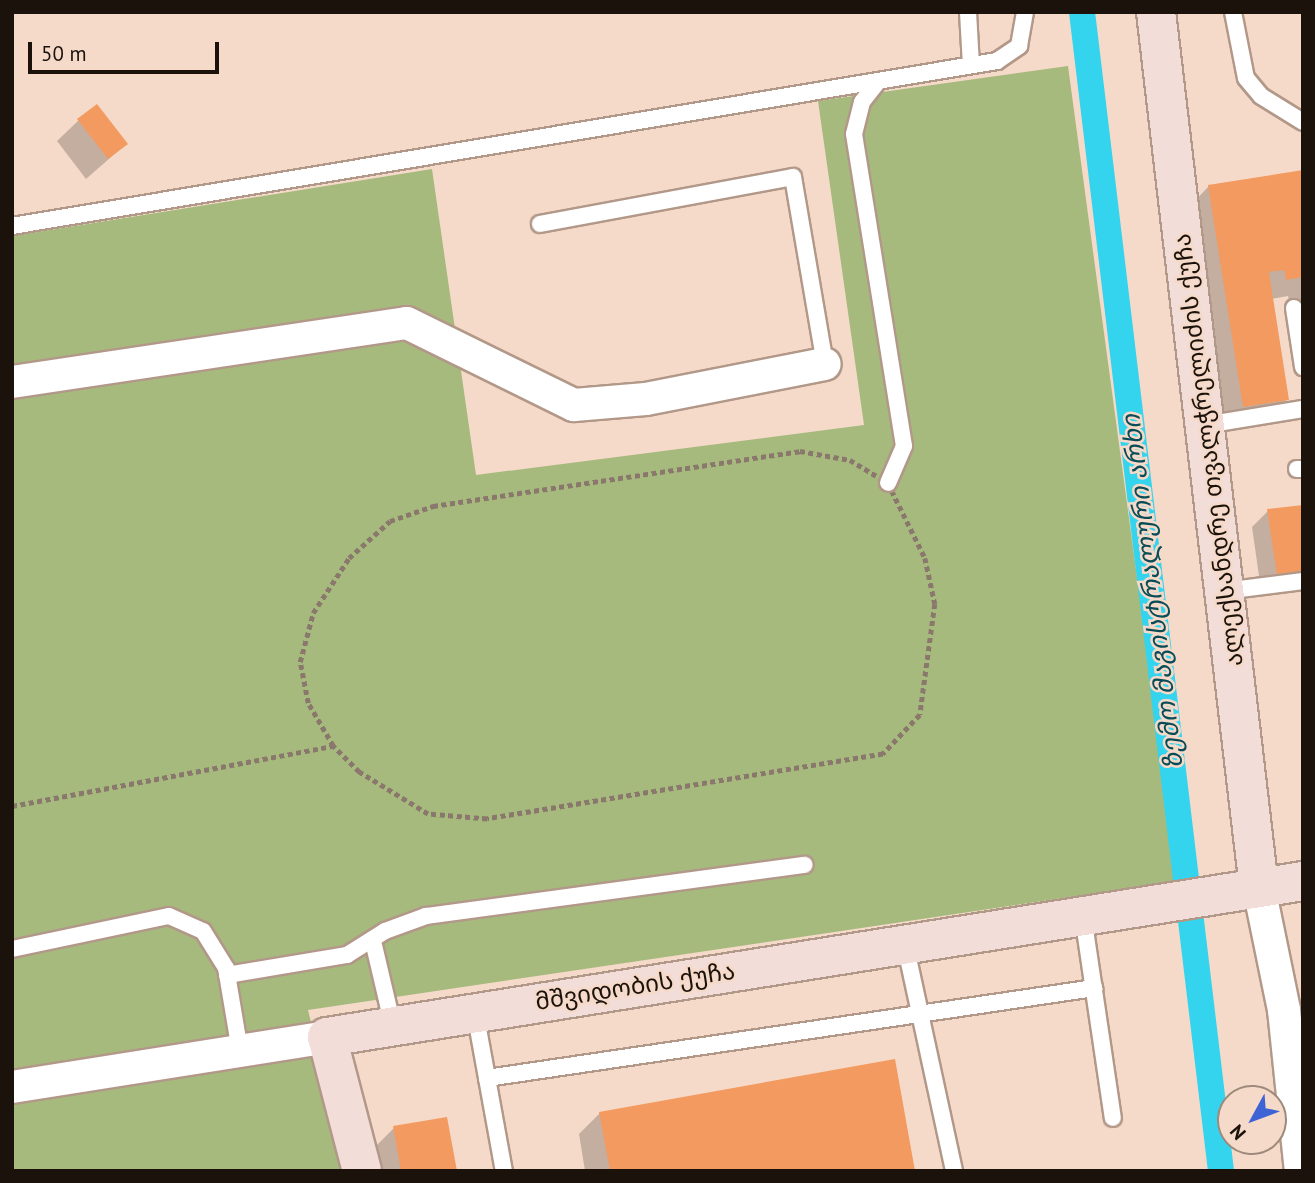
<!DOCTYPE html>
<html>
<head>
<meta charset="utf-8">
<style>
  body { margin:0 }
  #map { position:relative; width:1315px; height:1183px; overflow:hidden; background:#f6dac9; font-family:"PT Sans","Noto Sans Georgian",sans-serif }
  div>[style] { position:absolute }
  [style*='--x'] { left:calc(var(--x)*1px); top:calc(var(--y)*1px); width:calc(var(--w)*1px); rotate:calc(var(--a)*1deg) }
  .green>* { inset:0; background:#a6ba7e }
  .shadow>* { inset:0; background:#0003 }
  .canal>* { height:26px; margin:-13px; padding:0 13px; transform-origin:13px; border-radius:13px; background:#34d3ee }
  .building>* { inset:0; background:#f29a60 }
  .path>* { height:4.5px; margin-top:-2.25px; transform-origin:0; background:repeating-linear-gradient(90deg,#8a786c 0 5px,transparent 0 8.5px) }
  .roads { filter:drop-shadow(2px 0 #b29888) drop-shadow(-2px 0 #b29888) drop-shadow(0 2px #b29888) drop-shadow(0 -2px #b29888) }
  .lane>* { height:16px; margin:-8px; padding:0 8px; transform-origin:8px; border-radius:8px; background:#fff }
  .street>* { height:32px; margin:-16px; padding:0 16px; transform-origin:16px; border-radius:16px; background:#fff }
  .secondary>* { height:38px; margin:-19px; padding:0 19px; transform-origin:19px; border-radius:19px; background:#f3ddd8 }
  span { translate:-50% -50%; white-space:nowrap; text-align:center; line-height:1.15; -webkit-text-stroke:5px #f6dac9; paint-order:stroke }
  .street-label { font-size:24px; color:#1b120c }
  .water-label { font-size:26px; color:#074c57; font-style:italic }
  .frame { position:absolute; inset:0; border:14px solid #1b120c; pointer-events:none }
  .north { position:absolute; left:1217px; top:1085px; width:70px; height:70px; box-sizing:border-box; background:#f6dac9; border:2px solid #9e8a7d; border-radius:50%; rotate:229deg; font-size:19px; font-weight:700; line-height:28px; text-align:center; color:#1b120c }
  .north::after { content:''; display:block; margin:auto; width:24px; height:32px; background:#3d63d4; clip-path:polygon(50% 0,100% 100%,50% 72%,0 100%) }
  .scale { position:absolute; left:28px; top:42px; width:191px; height:32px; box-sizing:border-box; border:4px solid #1b120c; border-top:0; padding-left:9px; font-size:21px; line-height:24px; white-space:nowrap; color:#1b120c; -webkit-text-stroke:5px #f6dac9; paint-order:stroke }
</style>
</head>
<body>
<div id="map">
  <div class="green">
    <div style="clip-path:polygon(1068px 66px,1178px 881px,308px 1010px,348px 1171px,12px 1171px,12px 236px,432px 169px,476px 475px,864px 425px,818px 101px)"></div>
  </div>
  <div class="shadow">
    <div style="clip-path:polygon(79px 120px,126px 144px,86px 179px,57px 141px)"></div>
    <div style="clip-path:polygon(1303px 172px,1303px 366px,1288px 296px,1271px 299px,1287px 399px,1266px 420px,1222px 427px,1188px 208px,1209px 186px)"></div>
    <div style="clip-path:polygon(1303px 506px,1303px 584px,1261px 590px,1252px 527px,1268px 511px)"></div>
    <div style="clip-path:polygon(600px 1113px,913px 1171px,585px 1171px,579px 1134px)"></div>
    <div style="clip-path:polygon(394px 1128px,455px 1171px,377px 1171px,373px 1149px)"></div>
  </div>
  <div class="canal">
    <div style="--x:1082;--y:12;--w:1167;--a:83.16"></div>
  </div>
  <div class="building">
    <div style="clip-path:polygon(97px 104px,128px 144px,108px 159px,77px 119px)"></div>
    <div style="clip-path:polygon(1303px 170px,1303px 277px,1286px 280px,1284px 270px,1269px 272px,1289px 400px,1243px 407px,1208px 185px)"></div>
    <div style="clip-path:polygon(1303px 505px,1303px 571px,1277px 575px,1267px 509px)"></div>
    <div style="clip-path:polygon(895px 1059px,915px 1171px,610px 1171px,599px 1112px)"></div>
    <div style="clip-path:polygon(447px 1117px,457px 1171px,401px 1171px,393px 1126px)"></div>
  </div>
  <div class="path">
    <div style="--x:800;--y:451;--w:51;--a:10.2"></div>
    <div style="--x:850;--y:460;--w:44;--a:31.2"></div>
    <div style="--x:888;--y:483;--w:84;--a:63.7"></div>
    <div style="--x:925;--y:558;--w:47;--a:77.7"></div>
    <div style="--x:935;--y:604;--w:112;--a:97.7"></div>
    <div style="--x:920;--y:715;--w:54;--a:133.5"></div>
    <div style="--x:883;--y:754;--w:401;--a:170.7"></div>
    <div style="--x:487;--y:819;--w:59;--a:-175.2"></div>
    <div style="--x:428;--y:814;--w:81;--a:-148.7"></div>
    <div style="--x:359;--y:772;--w:37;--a:-135"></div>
    <div style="--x:333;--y:746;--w:50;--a:-120.2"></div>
    <div style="--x:308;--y:703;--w:42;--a:-101"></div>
    <div style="--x:300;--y:662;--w:51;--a:-75.1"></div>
    <div style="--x:313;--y:613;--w:66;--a:-56.8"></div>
    <div style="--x:349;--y:558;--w:55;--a:-42.1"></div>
    <div style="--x:390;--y:521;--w:46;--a:-19.2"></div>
    <div style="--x:433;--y:506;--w:371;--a:-8.5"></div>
    <div style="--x:12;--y:806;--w:327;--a:-10.6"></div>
  </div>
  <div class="roads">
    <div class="lane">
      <div style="--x:968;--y:12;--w:53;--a:86.8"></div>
      <div style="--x:1233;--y:12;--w:67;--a:78.9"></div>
      <div style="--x:1246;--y:78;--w:23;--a:50"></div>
      <div style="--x:1261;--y:96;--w:49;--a:31.8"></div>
      <div style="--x:876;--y:84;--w:23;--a:128"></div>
      <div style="--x:862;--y:102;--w:33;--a:104"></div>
      <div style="--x:854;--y:134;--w:316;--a:80.9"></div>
      <div style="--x:904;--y:446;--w:40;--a:113.4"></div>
      <div style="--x:540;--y:224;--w:257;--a:-10.5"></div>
      <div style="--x:793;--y:177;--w:190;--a:80.3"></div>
      <div style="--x:12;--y:226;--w:999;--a:-9.51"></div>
      <div style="--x:997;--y:61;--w:27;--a:-34"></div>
      <div style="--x:1019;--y:46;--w:35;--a:-80"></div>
      <div style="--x:1294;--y:308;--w:60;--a:81.3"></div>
      <div style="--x:1205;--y:425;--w:99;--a:-9.3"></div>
      <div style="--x:1297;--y:469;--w:6;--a:0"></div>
      <div style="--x:1224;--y:591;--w:80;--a:-7.2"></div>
      <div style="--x:1083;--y:916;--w:204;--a:81.6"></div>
      <div style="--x:373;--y:941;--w:87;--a:76.8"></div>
      <div style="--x:905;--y:944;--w:232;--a:77.8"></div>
      <div style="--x:12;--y:949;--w:160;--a:-11.9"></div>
      <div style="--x:169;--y:916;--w:37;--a:24"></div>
      <div style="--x:203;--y:931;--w:44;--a:58.1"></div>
      <div style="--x:226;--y:968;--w:84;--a:80.4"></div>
      <div style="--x:227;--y:975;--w:122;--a:-9.5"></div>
      <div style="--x:347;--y:955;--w:45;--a:-32.3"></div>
      <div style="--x:385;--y:931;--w:44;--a:-20.1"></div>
      <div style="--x:426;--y:916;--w:382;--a:-7.7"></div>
      <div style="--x:475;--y:1012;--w:162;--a:79.7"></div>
      <div style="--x:487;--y:1078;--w:614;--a:-8.43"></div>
    </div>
    <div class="street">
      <div style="--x:12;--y:382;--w:399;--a:-8.5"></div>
      <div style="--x:407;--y:323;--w:186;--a:26.2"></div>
      <div style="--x:574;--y:405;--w:72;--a:-4.8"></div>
      <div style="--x:646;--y:399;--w:182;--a:-11.1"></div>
      <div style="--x:1259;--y:888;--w:125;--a:78.4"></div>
      <div style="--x:1284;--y:1010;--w:162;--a:84"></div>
      <div style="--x:12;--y:1087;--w:319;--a:-9"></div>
    </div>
    <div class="secondary">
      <div style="--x:1156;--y:12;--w:882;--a:83.29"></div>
      <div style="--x:362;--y:1171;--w:138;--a:-104.6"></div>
      <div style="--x:327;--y:1037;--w:988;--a:-9.08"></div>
    </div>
  </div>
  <div class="street-label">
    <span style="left:1208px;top:450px;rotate:-97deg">ალექსანდრე თვალჭრელიძის ქუჩა</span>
    <span style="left:635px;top:986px;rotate:-9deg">მშვიდობის ქუჩა</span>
  </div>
  <div class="water-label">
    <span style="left:1152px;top:592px;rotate:-97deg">ზემო მაგისტრალური არხი</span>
  </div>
  <div class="frame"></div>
  <div class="north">N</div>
  <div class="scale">50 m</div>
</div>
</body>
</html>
